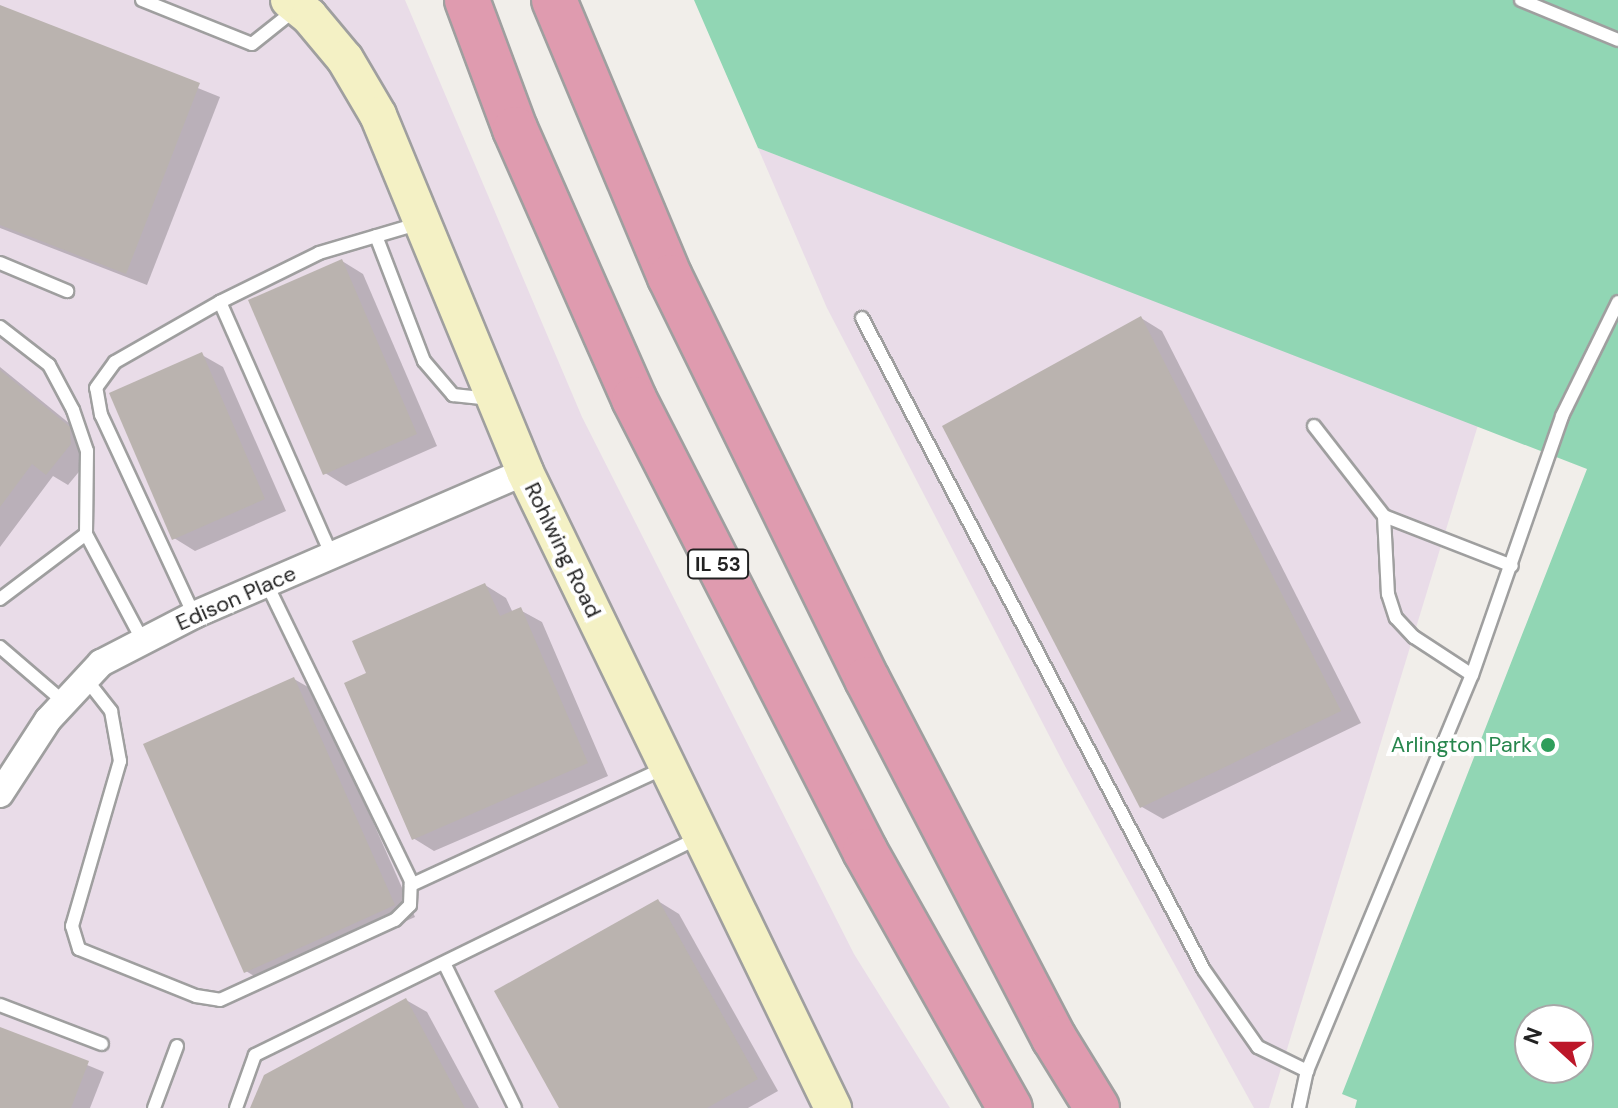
<!DOCTYPE html>
<html>
<head>
<meta charset="utf-8">
<style>
  body { margin:0 }
  #map { position:relative; width:1618px; height:1108px; overflow:hidden; background:#f1eeea; font-family:"DM Sans",sans-serif }
  div>[style] { position:absolute }
  [style*='--x'] { left:calc(var(--x)*1px); top:calc(var(--y)*1px); width:calc(var(--w)*1px); rotate:calc(var(--a)*1deg) }
  .industrial>* { inset:0; background:#e9dce8 }
  .pitch>* { inset:0; background:#91d6b4 }
  .shadow>* { inset:0; background:#0003 }
  .building>* { inset:0; background:#bab3af }
  .roads { filter:drop-shadow(2px 0 #9f9f9f) drop-shadow(-2px 0 #9f9f9f) drop-shadow(0 2px #9f9f9f) drop-shadow(0 -2px #9f9f9f) }
  .service>* { height:12px; margin:-6px; padding:0 6px; transform-origin:6px; border-radius:6px; background:#fff }
  .minor>* { height:26px; margin:-13px; padding:0 13px; transform-origin:13px; border-radius:13px; background:#fff }
  .secondary>* { height:36px; margin:-18px; padding:0 18px; transform-origin:18px; border-radius:18px; background:#f4f1c5 }
  .motorway>* { height:44px; margin:-22px; padding:0 22px; transform-origin:22px; border-radius:22px; background:#df9baf }
  .dots>* { width:22px; height:22px; translate:-50% -50%; box-sizing:border-box; border:4px solid #fff; border-radius:50% }
  span { translate:-50% -50%; white-space:nowrap; text-align:center; line-height:1.15; -webkit-text-stroke:8px #fff; paint-order:stroke }
  .shield-label span { padding:2px 6px; background:#fff; border:2px solid; border-radius:6px; -webkit-text-stroke-width:0 }
  .shield-label { font-size:20px; color:#222; font-weight:700 }
  .street-label { font-size:22px; color:#222 }
  .leisure-label { font-size:22px; color:#27864d }
  .right { translate:-100% -50%; text-align:right }
  .north { position:absolute; left:1514px; top:1004px; width:80px; height:80px; box-sizing:border-box; background:#fff; border:2px solid #a7a7a7; border-radius:50%; rotate:291deg; font-size:22px; font-weight:700; line-height:32px; text-align:center; color:#222 }
  .north::after { content:''; display:block; margin:auto; width:28px; height:36px; background:#bc1729; clip-path:polygon(50% 0,100% 100%,50% 72%,0 100%) }
</style>
</head>
<body>
<div id="map">
  <div class="industrial">
    <div style="clip-path:polygon(0 0,405px 0,582px 417px,854px 954px,950px 1108px,0 1108px)"></div>
    <div style="clip-path:polygon(758px 148px,1478px 425px,1269px 1108px,1254px 1108px,1065px 766px,827px 308px)"></div>
  </div>
  <div class="pitch">
    <div style="clip-path:polygon(evenodd,694px 0,1618px 0,1618px 1108px,1355px 1108px,1357px 1100px,1342px 1094px,1587px 469px,758px 148px,694px 0,1530px 1020px,1578px 1020px,1578px 1068px,1530px 1068px,1530px 1020px)"></div>
  </div>
  <div class="shadow">
    <div style="clip-path:polygon(0 8px,220px 97px,147px 285px,0 228px)"></div>
    <div style="clip-path:polygon(342px 261px,363px 274px,437px 446px,346px 486px,325px 473px)"></div>
    <div style="clip-path:polygon(1141px 318px,1162px 331px,1361px 723px,1163px 819px,1142px 807px)"></div>
    <div style="clip-path:polygon(202px 355px,223px 367px,286px 511px,195px 551px,174px 538px)"></div>
    <div style="clip-path:polygon(0 367px,91px 441px,92px 456px,68px 485px,53px 476px,0 547px)"></div>
    <div style="clip-path:polygon(485px 585px,506px 598px,513px 613px,520px 610px,542px 622px,608px 776px,434px 851px,413px 838px,368px 674px)"></div>
    <div style="clip-path:polygon(294px 679px,315px 691px,415px 917px,267px 984px,246px 971px)"></div>
    <div style="clip-path:polygon(658px 901px,679px 914px,778px 1091px,748px 1108px,561px 1108px)"></div>
    <div style="clip-path:polygon(406px 1000px,427px 1012px,479px 1108px,252px 1108px)"></div>
    <div style="clip-path:polygon(0 1029px,104px 1072px,90px 1108px,0 1108px)"></div>
  </div>
  <div class="building">
    <div style="clip-path:polygon(0 5px,200px 83px,126px 274px,0 225px)"></div>
    <div style="clip-path:polygon(342px 259px,417px 434px,323px 475px,248px 300px)"></div>
    <div style="clip-path:polygon(1141px 316px,1341px 711px,1140px 808px,942px 426px)"></div>
    <div style="clip-path:polygon(202px 352px,265px 499px,172px 540px,109px 393px)"></div>
    <div style="clip-path:polygon(0 370px,70px 427px,71px 444px,46px 475px,32px 464px,0 507px)"></div>
    <div style="clip-path:polygon(485px 583px,500px 616px,521px 607px,588px 763px,412px 840px,344px 683px,366px 673px,352px 641px)"></div>
    <div style="clip-path:polygon(294px 677px,395px 905px,244px 973px,143px 744px)"></div>
    <div style="clip-path:polygon(658px 899px,758px 1079px,707px 1108px,559px 1108px,494px 991px)"></div>
    <div style="clip-path:polygon(406px 998px,465px 1108px,250px 1108px,264px 1075px)"></div>
    <div style="clip-path:polygon(0 1027px,89px 1061px,71px 1108px,0 1108px)"></div>
  </div>
  <div class="roads">
    <div class="service">
      <div style="--x:142;--y:0;--w:118;--a:21.8"></div>
      <div style="--x:252;--y:44;--w:56;--a:-38.5"></div>
      <div style="--x:1521;--y:0;--w:105;--a:22.4"></div>
      <div style="--x:376;--y:236;--w:134;--a:69"></div>
      <div style="--x:424;--y:361;--w:45;--a:49.5"></div>
      <div style="--x:453;--y:395;--w:38;--a:6"></div>
      <div style="--x:0;--y:263;--w:73;--a:22.7"></div>
      <div style="--x:220;--y:302;--w:278;--a:66.2"></div>
      <div style="--x:862;--y:318;--w:736;--a:62.32"></div>
      <div style="--x:1204;--y:970;--w:94;--a:55"></div>
      <div style="--x:1258;--y:1047;--w:55;--a:26.1"></div>
      <div style="--x:0;--y:327;--w:62;--a:37.8"></div>
      <div style="--x:49;--y:365;--w:51;--a:61.9"></div>
      <div style="--x:73;--y:410;--w:43;--a:71.1"></div>
      <div style="--x:87;--y:451;--w:83;--a:90.7"></div>
      <div style="--x:86;--y:534;--w:121;--a:62"></div>
      <div style="--x:1314;--y:426;--w:114;--a:52.1"></div>
      <div style="--x:1384;--y:516;--w:137;--a:21.3"></div>
      <div style="--x:1384;--y:516;--w:78;--a:87.1"></div>
      <div style="--x:1388;--y:594;--w:25;--a:72"></div>
      <div style="--x:1396;--y:618;--w:26;--a:47"></div>
      <div style="--x:1414;--y:637;--w:69;--a:33.2"></div>
      <div style="--x:0;--y:599;--w:108;--a:-37.1"></div>
      <div style="--x:194;--y:615;--w:221;--a:-114.9"></div>
      <div style="--x:101;--y:415;--w:27;--a:-100"></div>
      <div style="--x:96;--y:388;--w:32;--a:-54"></div>
      <div style="--x:115;--y:362;--w:121;--a:-29.7"></div>
      <div style="--x:220;--y:302;--w:110;--a:-26.3"></div>
      <div style="--x:319;--y:253;--w:105;--a:-16.5"></div>
      <div style="--x:0;--y:647;--w:84;--a:40.7"></div>
      <div style="--x:86;--y:679;--w:41;--a:52"></div>
      <div style="--x:111;--y:711;--w:51;--a:79.8"></div>
      <div style="--x:120;--y:761;--w:172;--a:106.2"></div>
      <div style="--x:72;--y:926;--w:24;--a:73"></div>
      <div style="--x:79;--y:949;--w:126;--a:21.9"></div>
      <div style="--x:196;--y:996;--w:24;--a:9"></div>
      <div style="--x:220;--y:1000;--w:192;--a:-24.6"></div>
      <div style="--x:395;--y:920;--w:21;--a:-45"></div>
      <div style="--x:410;--y:905;--w:24;--a:-88"></div>
      <div style="--x:411;--y:881;--w:330;--a:-115.9"></div>
      <div style="--x:411;--y:885;--w:281;--a:-24.8"></div>
      <div style="--x:445;--y:965;--w:159;--a:63.9"></div>
      <div style="--x:0;--y:1005;--w:109;--a:20.9"></div>
      <div style="--x:154;--y:1108;--w:66;--a:-69.6"></div>
      <div style="--x:236;--y:1108;--w:56;--a:-70.3"></div>
      <div style="--x:255;--y:1055;--w:492;--a:-26.1"></div>
      <div style="--x:1299;--y:1108;--w:38;--a:-78"></div>
      <div style="--x:1307;--y:1071;--w:429;--a:-67.4"></div>
      <div style="--x:1472;--y:675;--w:274;--a:-70.8"></div>
      <div style="--x:1562;--y:416;--w:127;--a:-63.8"></div>
    </div>
    <div class="minor">
      <div style="--x:0;--y:794;--w:88;--a:-57"></div>
      <div style="--x:48;--y:720;--w:78;--a:-47.1"></div>
      <div style="--x:101;--y:663;--w:105;--a:-27.3"></div>
      <div style="--x:194;--y:615;--w:361;--a:-23.4"></div>
    </div>
    <div class="secondary">
      <div style="--x:289;--y:0;--w:26;--a:39"></div>
      <div style="--x:309;--y:16;--w:56;--a:50.1"></div>
      <div style="--x:345;--y:59;--w:65;--a:59.5"></div>
      <div style="--x:378;--y:115;--w:386;--a:67.6"></div>
      <div style="--x:525;--y:472;--w:707;--a:64.16"></div>
    </div>
    <div class="motorway">
      <div style="--x:467;--y:0;--w:138;--a:69.6"></div>
      <div style="--x:515;--y:129;--w:295;--a:66.2"></div>
      <div style="--x:634;--y:399;--w:508;--a:62.93"></div>
      <div style="--x:865;--y:851;--w:295;--a:60.6"></div>
      <div style="--x:554;--y:0;--w:300;--a:67.3"></div>
      <div style="--x:670;--y:277;--w:448;--a:63.9"></div>
      <div style="--x:867;--y:679;--w:405;--a:62.5"></div>
      <div style="--x:1054;--y:1038;--w:82;--a:58.4"></div>
    </div>
  </div>
  <div class="dots">
    <div style="left:1548px;top:745px;background:#2e9e5b"></div>
  </div>
  <div class="shield-label">
    <span style="left:718px;top:564px">IL 53</span>
  </div>
  <div class="street-label">
    <span style="left:563px;top:550px;rotate:64deg">Rohlwing Road</span>
    <span style="left:236px;top:598px;rotate:-24deg">Edison Place</span>
  </div>
  <div class="leisure-label">
    <span class="right" style="left:1532px;top:745px">Arlington Park</span>
  </div>
  <div class="north">N</div>
</div>
</body>
</html>
